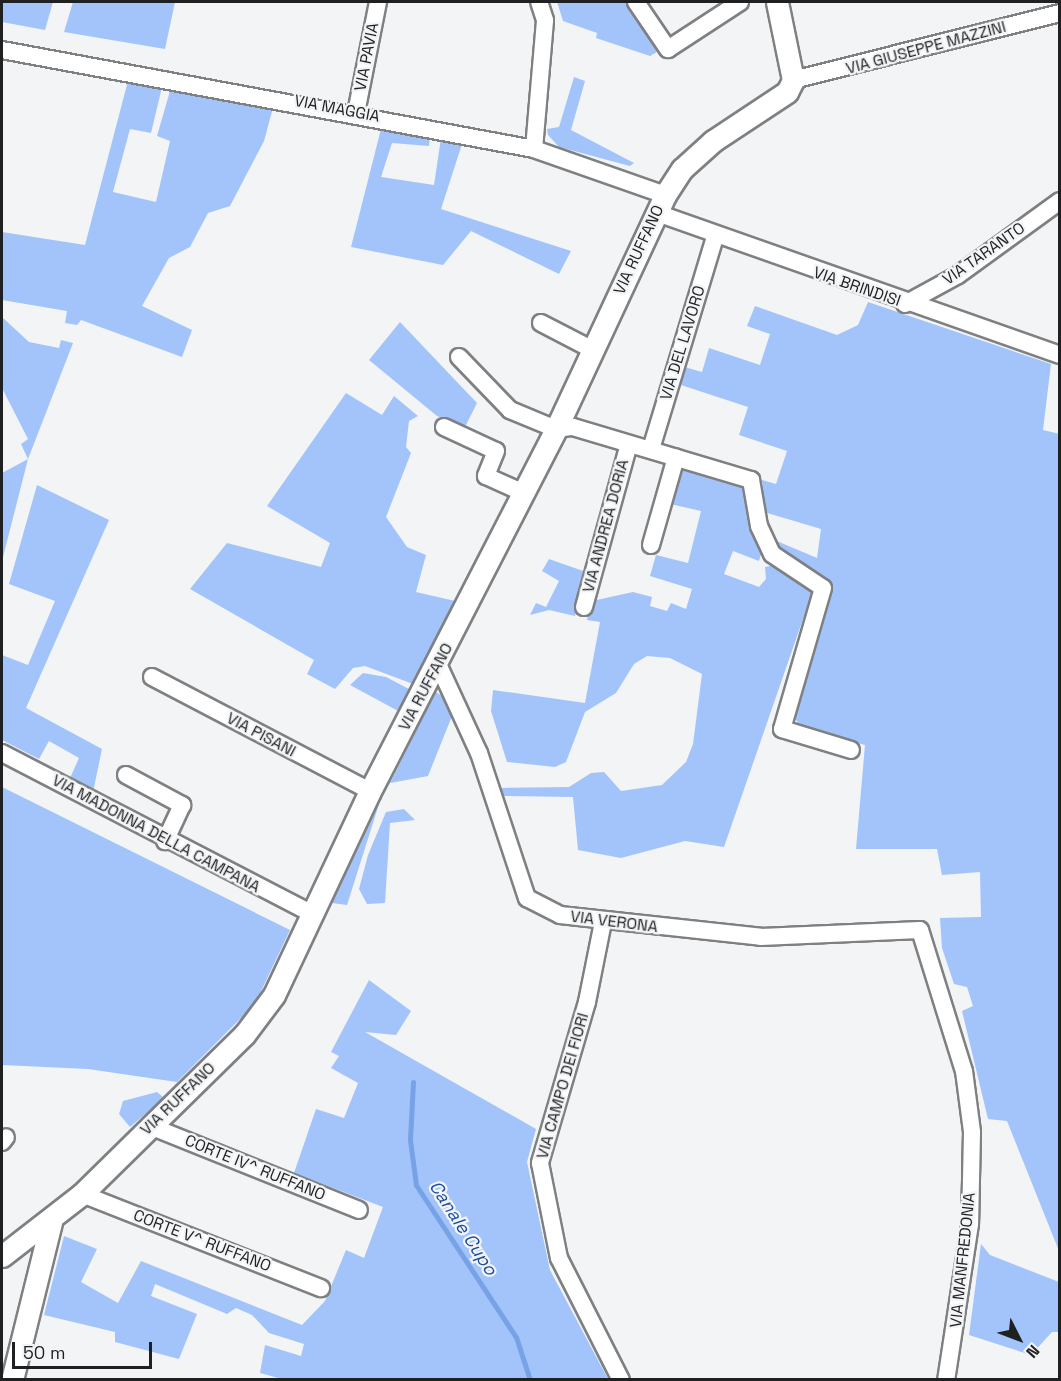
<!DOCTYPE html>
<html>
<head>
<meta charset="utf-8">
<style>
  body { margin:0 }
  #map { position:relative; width:1061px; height:1381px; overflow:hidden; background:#f2f4f6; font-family:"Space Grotesk",sans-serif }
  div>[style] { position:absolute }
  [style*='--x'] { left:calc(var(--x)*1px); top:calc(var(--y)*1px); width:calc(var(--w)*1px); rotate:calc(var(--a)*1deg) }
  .green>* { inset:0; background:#a2c4fb }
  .stream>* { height:5px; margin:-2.5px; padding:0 2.5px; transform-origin:2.5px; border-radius:2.5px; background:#77a2e6 }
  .roads { filter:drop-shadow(2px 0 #7e8082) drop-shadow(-2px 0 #7e8082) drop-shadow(0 2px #7e8082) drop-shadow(0 -2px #7e8082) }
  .minor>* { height:16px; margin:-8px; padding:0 8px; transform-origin:8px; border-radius:8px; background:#fff }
  .tertiary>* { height:21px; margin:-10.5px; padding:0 10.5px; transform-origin:10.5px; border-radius:10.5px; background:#fff }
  span { translate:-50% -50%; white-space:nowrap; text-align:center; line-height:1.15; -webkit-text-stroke:4.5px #f2f4f6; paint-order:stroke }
  .street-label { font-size:16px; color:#1f2021 }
  .water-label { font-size:18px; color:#1a4d9d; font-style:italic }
  .frame { position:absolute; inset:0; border:3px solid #1f2021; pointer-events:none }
  .north { position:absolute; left:989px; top:1309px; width:60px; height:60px; -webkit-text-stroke:4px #f2f4f6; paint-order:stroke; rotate:132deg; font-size:16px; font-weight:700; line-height:24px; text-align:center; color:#1f2021 }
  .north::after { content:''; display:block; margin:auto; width:21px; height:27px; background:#1f2021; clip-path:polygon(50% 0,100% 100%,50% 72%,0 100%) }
  .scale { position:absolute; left:12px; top:1342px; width:140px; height:27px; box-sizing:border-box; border:3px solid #1f2021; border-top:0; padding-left:8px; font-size:18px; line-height:21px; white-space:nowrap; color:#1f2021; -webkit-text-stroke:4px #f2f4f6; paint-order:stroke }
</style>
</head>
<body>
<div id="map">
  <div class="green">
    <div style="clip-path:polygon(2px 2px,53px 2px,45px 30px,2px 22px)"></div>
    <div style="clip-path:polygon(73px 2px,175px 2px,165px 49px,64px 32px)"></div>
    <div style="clip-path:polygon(557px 2px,626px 2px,657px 52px,650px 56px,596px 38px,597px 33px,563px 21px)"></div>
    <div style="clip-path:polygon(129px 77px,163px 83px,151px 133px,130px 129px,113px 192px,156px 202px,170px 141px,157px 136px,172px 84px,274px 104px,264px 141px,230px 206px,208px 213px,190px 247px,169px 258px,142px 306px,192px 330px,182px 357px,81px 320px,77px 325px,65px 323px,67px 311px,2px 300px,2px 232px,85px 245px)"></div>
    <div style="clip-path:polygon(574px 77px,585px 81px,571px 130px,634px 163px,630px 166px,559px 147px,548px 135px,547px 129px,559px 127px)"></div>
    <div style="clip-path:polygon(382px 125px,430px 136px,429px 146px,392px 143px,381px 177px,434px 185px,441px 138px,462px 144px,441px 209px,571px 251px,559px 274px,471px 231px,443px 265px,351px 247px)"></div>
    <div style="clip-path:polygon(868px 302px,1051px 364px,1043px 430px,1060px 434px,1059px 1251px,1007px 1121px,988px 1119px,962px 1011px,973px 1006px,967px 987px,954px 984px,942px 948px,940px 918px,981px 917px,980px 872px,942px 875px,937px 849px,856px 849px,865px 745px,800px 727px,794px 716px,831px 582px,782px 552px,772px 539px,817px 558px,821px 529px,764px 512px,762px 480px,776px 484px,787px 451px,739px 435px,748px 407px,675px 383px,681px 366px,702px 372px,709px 348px,760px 365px,770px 334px,747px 326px,755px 306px,837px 335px,858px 325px)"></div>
    <div style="clip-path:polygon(2px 317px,29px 342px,59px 348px,61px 340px,73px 343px,28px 459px,2px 561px,2px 473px,28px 459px,21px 444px,28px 439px,2px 388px)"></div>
    <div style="clip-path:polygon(400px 322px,477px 403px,465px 427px,437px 416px,369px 360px)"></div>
    <div style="clip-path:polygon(346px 393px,382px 415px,394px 396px,418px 416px,409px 421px,406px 447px,411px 453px,386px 517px,407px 547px,426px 555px,416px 592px,455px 601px,413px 684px,365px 666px,353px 668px,335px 689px,307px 674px,314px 660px,190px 589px,227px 543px,321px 567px,330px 543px,267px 506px)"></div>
    <div style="clip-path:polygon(679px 461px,746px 485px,762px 551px,759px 561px,733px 551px,724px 574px,759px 587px,766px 579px,765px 567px,776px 565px,812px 593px,724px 847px,685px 841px,621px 858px,578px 850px,573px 797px,503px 796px,499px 788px,569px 787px,591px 773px,604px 772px,621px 791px,662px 785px,686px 762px,693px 744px,702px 674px,670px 658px,647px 656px,634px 664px,616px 693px,585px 712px,566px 762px,555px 767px,507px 762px,491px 711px,493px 690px,585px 703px,600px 622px,587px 620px,592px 601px,633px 592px,652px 597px,650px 606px,667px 611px,671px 603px,686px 609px,692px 589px,650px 576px,656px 555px,688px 563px,701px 511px,666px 503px)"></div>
    <div style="clip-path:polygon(37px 485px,109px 520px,26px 708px,102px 749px,93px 792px,70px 778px,79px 758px,49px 741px,39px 759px,2px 740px,2px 655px,28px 665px,55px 601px,9px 584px)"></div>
    <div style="clip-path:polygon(549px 559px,586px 572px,575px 616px,549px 610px,530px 615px,536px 603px,546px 607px,559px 581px,542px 571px)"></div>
    <div style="clip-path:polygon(363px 673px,386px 677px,411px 690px,400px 712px,350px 685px)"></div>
    <div style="clip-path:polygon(436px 692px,446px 699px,452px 716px,428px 776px,390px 783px)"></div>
    <div style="clip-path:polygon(2px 787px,290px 930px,255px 1004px,177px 1082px,88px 1069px,2px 1065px)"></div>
    <div style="clip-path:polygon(379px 804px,347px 905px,332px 903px)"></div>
    <div style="clip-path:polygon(404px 809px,415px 820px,390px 823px,385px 903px,367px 904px,359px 889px,368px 855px,386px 812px)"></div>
    <div style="clip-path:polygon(369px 980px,411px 1011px,396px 1035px,365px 1032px,536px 1129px,527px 1162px,550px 1270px,608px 1379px,282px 1379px,260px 1373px,265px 1345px,301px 1356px,304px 1344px,269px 1333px,252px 1315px,236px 1308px,227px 1314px,155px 1284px,151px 1296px,197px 1314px,179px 1359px,115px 1342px,115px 1332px,44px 1315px,64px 1236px,97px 1249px,81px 1282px,118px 1303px,141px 1261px,302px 1325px,325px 1301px,346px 1250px,364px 1258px,383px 1207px,294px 1173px,316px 1109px,344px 1118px,358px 1083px,331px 1068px,339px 1056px,331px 1052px)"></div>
    <div style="clip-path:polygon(157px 1092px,164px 1098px,130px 1127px,119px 1114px,123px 1101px)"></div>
    <div style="clip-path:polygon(981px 1244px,990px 1255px,1059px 1282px,1059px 1332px,1052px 1332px,1031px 1355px,969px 1335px)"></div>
  </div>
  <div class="stream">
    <div style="--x:413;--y:1082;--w:58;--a:93"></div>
    <div style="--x:410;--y:1140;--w:45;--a:82.4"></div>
    <div style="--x:416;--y:1185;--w:182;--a:56.7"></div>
    <div style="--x:516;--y:1337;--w:45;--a:72"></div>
  </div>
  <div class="roads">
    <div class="minor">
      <div style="--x:636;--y:2;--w:57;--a:55.8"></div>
      <div style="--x:668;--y:49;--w:86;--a:-33.1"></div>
      <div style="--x:2;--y:50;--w:541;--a:10.54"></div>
      <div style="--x:534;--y:149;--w:139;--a:19.3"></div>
      <div style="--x:793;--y:80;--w:275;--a:-14.1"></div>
      <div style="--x:356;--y:113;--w:113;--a:-78.8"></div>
      <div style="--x:534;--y:149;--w:129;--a:-85.1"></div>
      <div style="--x:545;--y:20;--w:19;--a:-108"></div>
      <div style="--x:657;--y:213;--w:427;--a:19.4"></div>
      <div style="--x:905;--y:304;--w:60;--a:-28.7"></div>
      <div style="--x:958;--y:275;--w:126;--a:-36"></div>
      <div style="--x:541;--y:323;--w:59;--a:27.4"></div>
      <div style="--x:459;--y:357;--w:74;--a:46.1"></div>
      <div style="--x:510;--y:410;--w:50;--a:22.4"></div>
      <div style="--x:556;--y:429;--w:17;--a:-7"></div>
      <div style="--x:573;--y:427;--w:186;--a:16.6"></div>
      <div style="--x:751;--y:480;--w:47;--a:80.1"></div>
      <div style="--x:759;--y:526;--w:31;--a:65"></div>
      <div style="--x:772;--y:554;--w:61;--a:33.7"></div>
      <div style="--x:823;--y:588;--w:147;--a:106.2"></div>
      <div style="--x:782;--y:729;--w:72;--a:16.9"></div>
      <div style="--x:444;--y:427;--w:57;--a:24.8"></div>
      <div style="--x:496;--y:451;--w:27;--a:112"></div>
      <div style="--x:486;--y:476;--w:42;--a:24.1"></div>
      <div style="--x:651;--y:449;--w:221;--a:-73.2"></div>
      <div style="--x:651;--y:545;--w:91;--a:-74.1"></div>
      <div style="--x:584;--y:607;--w:169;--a:-74.6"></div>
      <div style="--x:438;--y:664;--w:98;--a:65.3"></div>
      <div style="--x:479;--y:753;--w:153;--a:71.7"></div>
      <div style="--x:527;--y:898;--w:37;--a:27"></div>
      <div style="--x:560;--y:915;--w:202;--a:6.2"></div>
      <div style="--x:761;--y:937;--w:159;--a:-2.5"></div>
      <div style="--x:920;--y:930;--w:148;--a:72.7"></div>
      <div style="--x:964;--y:1071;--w:62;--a:82.5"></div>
      <div style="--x:972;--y:1132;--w:92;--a:91.2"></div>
      <div style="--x:970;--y:1224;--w:158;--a:98.7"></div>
      <div style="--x:152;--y:677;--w:246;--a:27.6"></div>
      <div style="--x:2;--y:753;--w:348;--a:27.4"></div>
      <div style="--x:126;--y:775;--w:64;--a:28.2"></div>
      <div style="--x:182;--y:805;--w:40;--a:115"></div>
      <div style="--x:603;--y:922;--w:82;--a:101.3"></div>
      <div style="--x:587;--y:1002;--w:168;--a:106.3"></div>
      <div style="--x:540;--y:1163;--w:97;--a:78.7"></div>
      <div style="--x:559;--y:1258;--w:137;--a:63.1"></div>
      <div style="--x:150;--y:1126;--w:225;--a:21.9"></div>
      <div style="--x:2;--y:1142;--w:6;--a:-51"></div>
      <div style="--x:82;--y:1194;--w:257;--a:21.5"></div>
    </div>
    <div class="tertiary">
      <div style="--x:2;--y:1256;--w:101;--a:-37.8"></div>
      <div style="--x:82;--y:1194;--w:227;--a:-44.5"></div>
      <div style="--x:244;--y:1035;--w:50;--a:-53.1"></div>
      <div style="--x:274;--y:995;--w:225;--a:-64.8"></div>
      <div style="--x:370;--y:791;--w:407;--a:-62.8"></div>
      <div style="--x:556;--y:429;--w:258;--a:-65"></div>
      <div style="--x:665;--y:195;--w:31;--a:-57"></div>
      <div style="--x:682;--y:169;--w:42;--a:-42.1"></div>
      <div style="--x:713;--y:141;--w:89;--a:-33.5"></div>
      <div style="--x:787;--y:92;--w:13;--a:-63"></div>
      <div style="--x:793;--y:80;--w:80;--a:-101.6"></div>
      <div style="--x:12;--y:1380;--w:163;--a:-76.1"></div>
    </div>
  </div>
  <div class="street-label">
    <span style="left:926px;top:48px;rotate:-15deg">VIA GIUSEPPE MAZZINI</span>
    <span style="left:367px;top:57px;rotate:-79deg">VIA PAVIA</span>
    <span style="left:337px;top:109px;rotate:11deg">VIA MAGGIA</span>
    <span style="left:639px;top:250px;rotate:-65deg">VIA RUFFANO</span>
    <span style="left:984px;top:254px;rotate:-35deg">VIA TARANTO</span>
    <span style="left:857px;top:287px;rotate:19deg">VIA BRINDISI</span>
    <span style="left:683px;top:343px;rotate:-73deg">VIA DEL LAVORO</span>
    <span style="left:606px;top:526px;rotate:-75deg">VIA ANDREA DORIA</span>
    <span style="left:426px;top:687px;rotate:-62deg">VIA RUFFANO</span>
    <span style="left:261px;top:735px;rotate:28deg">VIA PISANI</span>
    <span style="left:156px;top:834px;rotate:28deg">VIA MADONNA DELLA CAMPANA</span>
    <span style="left:614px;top:922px;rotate:7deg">VIA VERONA</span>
    <span style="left:563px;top:1086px;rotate:-74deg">VIA CAMPO DEI FIORI</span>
    <span style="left:178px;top:1099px;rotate:-44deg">VIA RUFFANO</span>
    <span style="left:255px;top:1168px;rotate:22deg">CORTE IV^ RUFFANO</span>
    <span style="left:202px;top:1241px;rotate:21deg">CORTE V^ RUFFANO</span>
    <span style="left:963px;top:1260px;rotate:-84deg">VIA MANFREDONIA</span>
  </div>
  <div class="water-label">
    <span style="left:463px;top:1228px;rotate:57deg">Canale Cupo</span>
  </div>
  <div class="frame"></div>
  <div class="north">N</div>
  <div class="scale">50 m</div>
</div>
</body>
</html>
